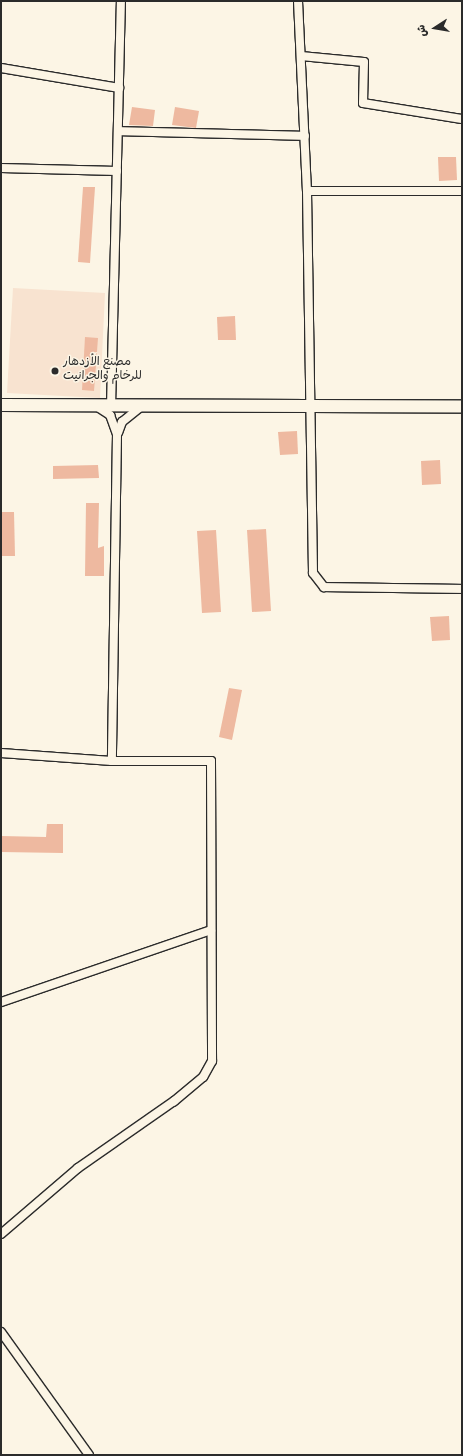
<!DOCTYPE html>
<html>
<head>
<meta charset="utf-8">
<style>
  body { margin:0 }
  #map { position:relative; width:463px; height:1456px; overflow:hidden; background:#fcf5e5; font-family:"Gochi Hand","Playpen Sans Arabic",sans-serif }
  div>[style] { position:absolute }
  [style*='--x'] { left:calc(var(--x)*1px); top:calc(var(--y)*1px); width:calc(var(--w)*1px); rotate:calc(var(--a)*1deg) }
  .built>* { inset:0; background:#f8e3d0 }
  .building>* { inset:0; background:#eeb9a0 }
  .roads { filter:drop-shadow(1px 0 #2b2b2b) drop-shadow(-1px 0 #2b2b2b) drop-shadow(0 1px #2b2b2b) drop-shadow(0 -1px #2b2b2b) }
  .street>* { height:8px; margin:-4px; padding:0 4px; transform-origin:4px; border-radius:4px; background:#fcf5e5 }
  .secondary>* { height:12px; margin:-6px; padding:0 6px; transform-origin:6px; border-radius:6px; background:#fcf5e5 }
  .dots>* { width:11px; height:11px; translate:-50% -50%; box-sizing:border-box; border:2px solid #fcf5e5; border-radius:50% }
  span { translate:-50% -50%; white-space:nowrap; text-align:center; line-height:1.15; -webkit-text-stroke:3px #fcf5e5; paint-order:stroke }
  .poi-label { font-size:12px; color:#2b2b2b }
  .left { translate:0 -50%; text-align:left }
  .frame { position:absolute; inset:0; border:2px solid #2b2b2b; pointer-events:none }
  .north { position:absolute; left:415px; top:8px; width:40px; height:40px; -webkit-text-stroke:3px #fcf5e5; paint-order:stroke; rotate:258deg; font-size:11px; font-weight:700; line-height:16px; text-align:center; color:#2b2b2b }
  .north::after { content:''; display:block; margin:auto; width:14px; height:18px; background:#2b2b2b; clip-path:polygon(50% 0,100% 100%,50% 72%,0 100%) }
</style>
</head>
<body>
<div id="map">
  <div class="built">
    <div style="clip-path:polygon(13px 288px,105px 293px,100px 398px,7px 393px)"></div>
  </div>
  <div class="building">
    <div style="clip-path:polygon(132px 107px,155px 110px,153px 126px,129px 125px)"></div>
    <div style="clip-path:polygon(175px 107px,199px 111px,196px 128px,172px 125px)"></div>
    <div style="clip-path:polygon(438px 157px,456px 157px,457px 180px,439px 181px)"></div>
    <div style="clip-path:polygon(83px 187px,95px 187px,90px 263px,78px 262px)"></div>
    <div style="clip-path:polygon(235px 316px,236px 340px,218px 340px,217px 317px)"></div>
    <div style="clip-path:polygon(85px 337px,98px 338px,94px 391px,82px 390px)"></div>
    <div style="clip-path:polygon(297px 431px,298px 454px,280px 455px,278px 432px)"></div>
    <div style="clip-path:polygon(440px 460px,441px 484px,422px 485px,421px 461px)"></div>
    <div style="clip-path:polygon(98px 465px,99px 478px,53px 479px,53px 466px)"></div>
    <div style="clip-path:polygon(86px 503px,99px 503px,98px 548px,104px 546px,104px 576px,85px 576px)"></div>
    <div style="clip-path:polygon(1px 512px,14px 512px,15px 556px,1px 556px)"></div>
    <div style="clip-path:polygon(266px 529px,271px 611px,252px 612px,247px 530px)"></div>
    <div style="clip-path:polygon(216px 530px,221px 612px,202px 613px,197px 531px)"></div>
    <div style="clip-path:polygon(449px 616px,450px 640px,432px 641px,430px 617px)"></div>
    <div style="clip-path:polygon(229px 688px,242px 690px,232px 740px,219px 737px)"></div>
    <div style="clip-path:polygon(47px 824px,63px 824px,63px 853px,1px 852px,1px 836px,46px 837px)"></div>
  </div>
  <div class="roads">
    <div class="street">
      <div style="--x:298;--y:1;--w:190;--a:87.3"></div>
      <div style="--x:307;--y:191;--w:382;--a:89.1"></div>
      <div style="--x:313;--y:573;--w:18;--a:52"></div>
      <div style="--x:324;--y:587;--w:138;--a:0.8"></div>
      <div style="--x:301;--y:56;--w:63;--a:5.4"></div>
      <div style="--x:364;--y:62;--w:41;--a:91.4"></div>
      <div style="--x:363;--y:103;--w:100;--a:9.2"></div>
      <div style="--x:1;--y:68;--w:120;--a:9.6"></div>
      <div style="--x:118;--y:131;--w:187;--a:1.5"></div>
      <div style="--x:1;--y:168;--w:116;--a:1.5"></div>
      <div style="--x:307;--y:191;--w:155;--a:0"></div>
      <div style="--x:96;--y:406;--w:17;--a:33"></div>
      <div style="--x:110;--y:415;--w:20;--a:70"></div>
      <div style="--x:117;--y:434;--w:327;--a:90.9"></div>
      <div style="--x:111;--y:407;--w:406;--a:-88.6"></div>
      <div style="--x:118;--y:433;--w:12;--a:-70"></div>
      <div style="--x:122;--y:422;--w:22;--a:-39"></div>
      <div style="--x:1;--y:753;--w:111;--a:4.1"></div>
      <div style="--x:112;--y:761;--w:99;--a:0"></div>
      <div style="--x:211;--y:761;--w:300;--a:89.8"></div>
      <div style="--x:212;--y:1061;--w:18;--a:119"></div>
      <div style="--x:203;--y:1077;--w:38;--a:140"></div>
      <div style="--x:174;--y:1101;--w:117;--a:145.1"></div>
      <div style="--x:78;--y:1168;--w:101;--a:139.4"></div>
      <div style="--x:1;--y:1002;--w:222;--a:-18.9"></div>
      <div style="--x:1;--y:1332;--w:151;--a:54.4"></div>
    </div>
    <div class="secondary">
      <div style="--x:1;--y:405;--w:461;--a:0.2"></div>
    </div>
  </div>
  <div class="dots">
    <div style="left:55px;top:371px;background:#2b2b2b"></div>
  </div>
  <div class="poi-label">
    <span class="left" style="left:63px;top:371px">مصنع الأزدهار<br>للرخام والجرانيت</span>
  </div>
  <div class="frame"></div>
  <div class="north">ش</div>
</div>
</body>
</html>
